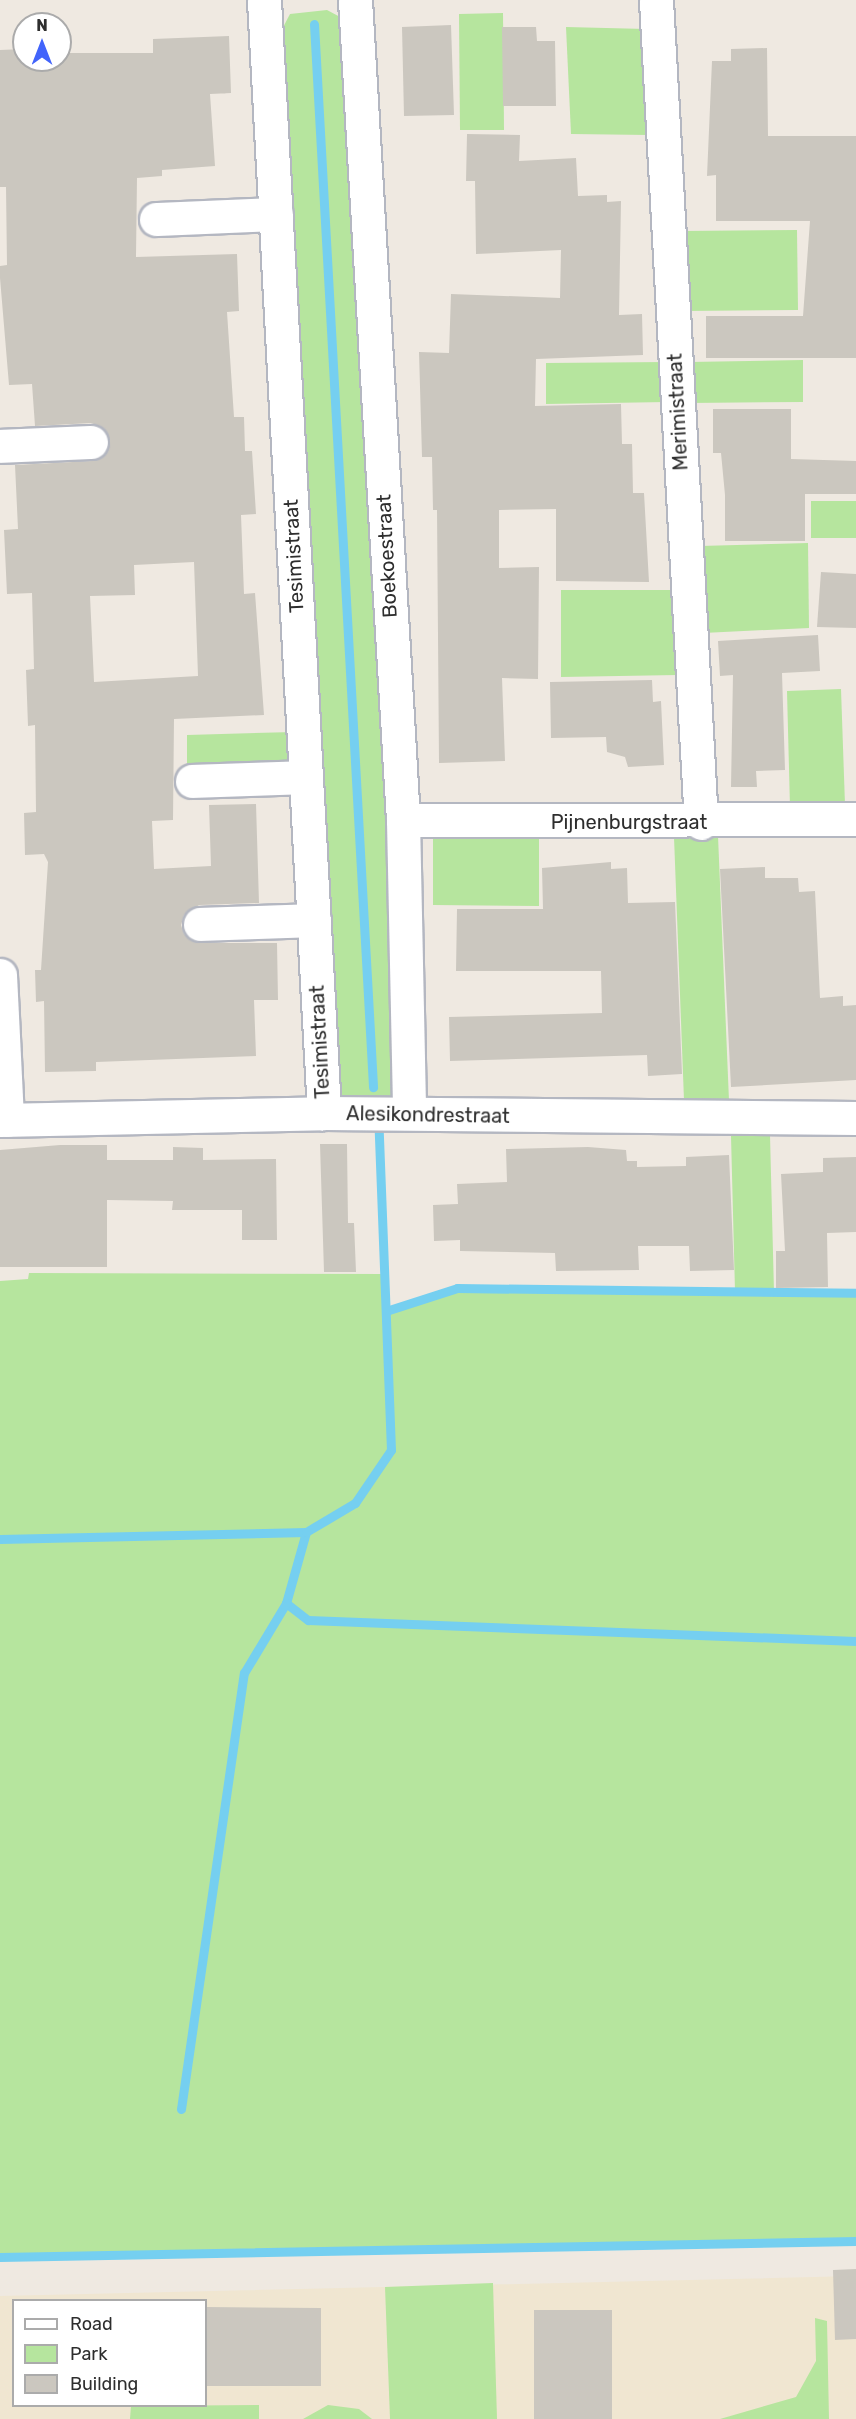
<!DOCTYPE html>
<html>
<head>
<meta charset="utf-8">
<style>
  body { margin:0 }
  #map { position:relative; width:856px; height:2419px; overflow:hidden; background:#efe9e1; font-family:Rubik,sans-serif }
  div>[style] { position:absolute }
  [style*='--x'] { left:calc(var(--x)*1px); top:calc(var(--y)*1px); width:calc(var(--w)*1px); rotate:calc(var(--a)*1deg) }
  .education>* { inset:0; background:#f0e6d1 }
  .green>* { inset:0; background:#b6e59e }
  .stream>* { height:9px; margin:-4.5px; padding:0 4.5px; transform-origin:4.5px; border-radius:4.5px; background:#75cff0 }
  .building>* { inset:0; background:#cbc7bf }
  .roads { filter:drop-shadow(2px 0 #b4b7c1) drop-shadow(-2px 0 #b4b7c1) drop-shadow(0 2px #b4b7c1) drop-shadow(0 -2px #b4b7c1) }
  .minor>* { height:33px; margin:-16.5px; padding:0 16.5px; transform-origin:16.5px; border-radius:16.5px; background:#fff }
  span { translate:-50% -50%; white-space:nowrap; text-align:center; line-height:1.15; -webkit-text-stroke:4.5px #fff; paint-order:stroke }
  .street-label { font-size:20px; color:#2e2e2e }
  .legend { position:absolute; left:12px; top:2299px; width:195px; height:108px; box-sizing:border-box; background:#fff; border:2px solid #ababab; margin:0; padding:8px 10px; list-style:none; font-size:18px; color:#2e2e2e }
  .legend li { display:flex; align-items:center; gap:12px; height:30px }
  .legend b { width:30px; border:2px solid #ababab }
  .north { position:absolute; left:12px; top:12px; width:60px; height:60px; box-sizing:border-box; background:#fff; border:2px solid #ababab; border-radius:50%; rotate:0deg; font-size:16px; font-weight:700; line-height:24px; text-align:center; color:#2e2e2e }
  .north::after { content:''; display:block; margin:auto; width:21px; height:27px; background:#4264fb; clip-path:polygon(50% 0,100% 100%,50% 72%,0 100%) }
</style>
</head>
<body>
<div id="map">
  <div class="education">
    <div style="clip-path:polygon(evenodd,856px 2276px,856px 2419px,0 2419px,0 2296px,856px 2276px,14px 2300px,206px 2300px,206px 2406px,14px 2406px,14px 2300px)"></div>
  </div>
  <div class="green">
    <div style="clip-path:polygon(327px 10px,342px 18px,394px 821px,399px 1090px,387px 1100px,341px 1099px,333px 1083px,279px 35px,290px 14px)"></div>
    <div style="clip-path:polygon(503px 13px,504px 130px,460px 130px,459px 14px)"></div>
    <div style="clip-path:polygon(566px 27px,646px 29px,649px 135px,571px 134px)"></div>
    <div style="clip-path:polygon(797px 230px,798px 310px,684px 311px,683px 231px)"></div>
    <div style="clip-path:polygon(803px 360px,803px 402px,689px 403px,689px 362px)"></div>
    <div style="clip-path:polygon(667px 362px,667px 402px,546px 404px,546px 363px)"></div>
    <div style="clip-path:polygon(811px 501px,856px 501px,856px 538px,811px 538px)"></div>
    <div style="clip-path:polygon(808px 543px,809px 628px,703px 633px,700px 546px)"></div>
    <div style="clip-path:polygon(561px 590px,675px 590px,677px 675px,561px 677px)"></div>
    <div style="clip-path:polygon(841px 689px,845px 805px,790px 807px,787px 691px)"></div>
    <div style="clip-path:polygon(294px 732px,295px 768px,187px 770px,187px 735px)"></div>
    <div style="clip-path:polygon(718px 836px,729px 1101px,684px 1100px,674px 837px)"></div>
    <div style="clip-path:polygon(433px 838px,539px 839px,539px 906px,433px 905px)"></div>
    <div style="clip-path:polygon(770px 1135px,774px 1292px,856px 1293px,856px 2241px,0 2257px,0 1281px,28px 1279px,29px 1273px,387px 1274px,389px 1309px,457px 1288px,735px 1291px,731px 1136px)"></div>
    <div style="clip-path:polygon(493px 2283px,497px 2419px,390px 2419px,385px 2287px)"></div>
    <div style="clip-path:polygon(815px 2318px,827px 2321px,829px 2419px,720px 2419px,796px 2397px,816px 2361px)"></div>
    <div style="clip-path:polygon(259px 2405px,259px 2419px,130px 2419px,131px 2406px)"></div>
    <div style="clip-path:polygon(328px 2405px,359px 2409px,372px 2419px,303px 2419px)"></div>
  </div>
  <div class="stream">
    <div style="--x:314;--y:24;--w:1065;--a:86.82"></div>
    <div style="--x:389;--y:1310;--w:71;--a:-17.9"></div>
    <div style="--x:457;--y:1288;--w:399;--a:0.7"></div>
    <div style="--x:306;--y:1532;--w:74;--a:105.7"></div>
    <div style="--x:286;--y:1603;--w:28;--a:38"></div>
    <div style="--x:308;--y:1620;--w:548;--a:2.19"></div>
    <div style="--x:0;--y:1539;--w:306;--a:-1.3"></div>
    <div style="--x:306;--y:1532;--w:57;--a:-30.6"></div>
    <div style="--x:355;--y:1503;--w:64;--a:-55.8"></div>
    <div style="--x:391;--y:1450;--w:319;--a:-92.2"></div>
    <div style="--x:181;--y:2109;--w:441;--a:-81.8"></div>
    <div style="--x:244;--y:1673;--w:82;--a:-59"></div>
    <div style="--x:0;--y:2257;--w:856;--a:-1.07"></div>
  </div>
  <div class="building">
    <div style="clip-path:polygon(451px 25px,454px 115px,404px 116px,402px 27px)"></div>
    <div style="clip-path:polygon(502px 27px,536px 27px,537px 41px,555px 41px,556px 106px,503px 106px)"></div>
    <div style="clip-path:polygon(evenodd,229px 36px,231px 93px,210px 94px,215px 166px,162px 170px,162px 176px,137px 178px,136px 257px,237px 254px,239px 311px,227px 312px,234px 417px,244px 417px,245px 451px,252px 451px,256px 514px,241px 515px,244px 594px,255px 593px,264px 715px,174px 719px,173px 820px,152px 821px,154px 869px,211px 866px,209px 805px,256px 804px,259px 903px,199px 905px,184px 915px,181px 925px,184px 934px,200px 943px,277px 943px,278px 1000px,254px 1000px,256px 1056px,96px 1062px,96px 1071px,45px 1072px,44px 1001px,36px 1002px,35px 970px,41px 970px,48px 862px,44px 854px,25px 855px,24px 813px,36px 812px,35px 725px,28px 726px,26px 670px,34px 669px,32px 593px,7px 594px,4px 530px,18px 529px,15px 465px,92px 461px,107px 451px,110px 441px,100px 426px,91px 423px,35px 426px,32px 384px,9px 385px,0 278px,0 266px,7px 265px,6px 187px,0 187px,0 50px,24px 49px,24px 60px,60px 60px,60px 48px,63px 53px,153px 53px,153px 39px,229px 36px,194px 562px,198px 676px,94px 682px,90px 596px,135px 595px,134px 565px,194px 562px)"></div>
    <div style="clip-path:polygon(767px 48px,768px 136px,856px 136px,856px 358px,706px 358px,706px 316px,803px 316px,810px 221px,716px 221px,716px 175px,707px 176px,712px 61px,731px 61px,731px 49px)"></div>
    <div style="clip-path:polygon(467px 134px,520px 135px,519px 161px,576px 158px,578px 196px,607px 195px,607px 202px,621px 201px,619px 315px,642px 314px,643px 355px,536px 359px,535px 406px,621px 404px,622px 444px,632px 444px,633px 493px,644px 493px,649px 582px,556px 581px,556px 509px,499px 510px,499px 568px,539px 567px,538px 679px,502px 678px,505px 761px,439px 763px,437px 510px,433px 510px,432px 457px,422px 457px,419px 352px,449px 353px,451px 294px,560px 298px,561px 250px,476px 254px,475px 181px,466px 181px)"></div>
    <div style="clip-path:polygon(713px 409px,791px 409px,791px 459px,856px 461px,856px 494px,805px 494px,805px 541px,725px 541px,725px 495px,721px 453px,713px 453px)"></div>
    <div style="clip-path:polygon(821px 572px,856px 574px,856px 628px,817px 627px)"></div>
    <div style="clip-path:polygon(818px 635px,820px 671px,782px 673px,785px 770px,756px 771px,757px 787px,731px 787px,733px 675px,720px 676px,718px 641px)"></div>
    <div style="clip-path:polygon(652px 680px,653px 702px,661px 701px,664px 765px,628px 767px,625px 757px,607px 752px,606px 737px,551px 738px,550px 682px)"></div>
    <div style="clip-path:polygon(611px 862px,611px 869px,627px 868px,628px 903px,675px 902px,682px 1074px,648px 1076px,647px 1055px,450px 1061px,449px 1017px,602px 1013px,601px 971px,456px 971px,457px 909px,543px 909px,542px 868px)"></div>
    <div style="clip-path:polygon(765px 867px,765px 878px,798px 878px,799px 892px,815px 891px,820px 998px,843px 996px,843px 1006px,856px 1005px,856px 1080px,731px 1087px,720px 869px)"></div>
    <div style="clip-path:polygon(320px 1144px,347px 1144px,348px 1223px,354px 1223px,356px 1272px,324px 1272px)"></div>
    <div style="clip-path:polygon(60px 1145px,107px 1145px,107px 1160px,173px 1160px,173px 1147px,203px 1148px,203px 1160px,276px 1159px,277px 1240px,242px 1240px,242px 1210px,172px 1210px,173px 1201px,107px 1200px,107px 1267px,0 1267px,0 1150px)"></div>
    <div style="clip-path:polygon(588px 1147px,626px 1150px,627px 1161px,637px 1161px,637px 1167px,686px 1166px,686px 1157px,729px 1155px,734px 1270px,690px 1271px,689px 1246px,638px 1246px,639px 1270px,556px 1271px,555px 1253px,460px 1251px,460px 1240px,434px 1241px,433px 1205px,458px 1204px,457px 1184px,507px 1182px,506px 1149px)"></div>
    <div style="clip-path:polygon(856px 1157px,856px 1232px,827px 1233px,828px 1287px,776px 1288px,776px 1251px,785px 1251px,781px 1174px,823px 1172px,823px 1158px)"></div>
    <div style="clip-path:polygon(856px 2269px,856px 2339px,835px 2340px,833px 2270px)"></div>
    <div style="clip-path:polygon(206px 2307px,321px 2308px,321px 2386px,206px 2386px)"></div>
    <div style="clip-path:polygon(534px 2310px,612px 2310px,612px 2419px,534px 2419px)"></div>
  </div>
  <div class="roads">
    <div class="minor">
      <div style="--x:264;--y:0;--w:1115;--a:86.91"></div>
      <div style="--x:355;--y:0;--w:821;--a:86.65"></div>
      <div style="--x:403;--y:820;--w:293;--a:88.8"></div>
      <div style="--x:656;--y:0;--w:824;--a:86.87"></div>
      <div style="--x:156;--y:219;--w:120;--a:-2.4"></div>
      <div style="--x:0;--y:446;--w:91;--a:-2.5"></div>
      <div style="--x:192;--y:781;--w:114;--a:-2"></div>
      <div style="--x:403;--y:820;--w:453;--a:-0.1"></div>
      <div style="--x:200;--y:924;--w:114;--a:-2"></div>
      <div style="--x:0;--y:975;--w:145;--a:87.2"></div>
      <div style="--x:0;--y:1120;--w:324;--a:-1.2"></div>
      <div style="--x:324;--y:1113;--w:532;--a:0.54"></div>
    </div>
  </div>
  <div class="street-label">
    <span style="left:678px;top:412px;rotate:-93deg">Merimistraat</span>
    <span style="left:294px;top:556px;rotate:-93deg">Tesimistraat</span>
    <span style="left:387px;top:556px;rotate:-93deg">Boekoestraat</span>
    <span style="left:629px;top:822px">Pijnenburgstraat</span>
    <span style="left:320px;top:1042px;rotate:-93deg">Tesimistraat</span>
    <span style="left:428px;top:1115px;rotate:1deg">Alesikondrestraat</span>
  </div>
  <ul class="legend">
  <li><b style="height:8px;background:#fff"></b>Road</li>
  <li><b style="height:16px;background:#b6e59e"></b>Park</li>
  <li><b style="height:16px;background:#cbc7bf"></b>Building</li>
  </ul>
  <div class="north">N</div>
</div>
</body>
</html>
